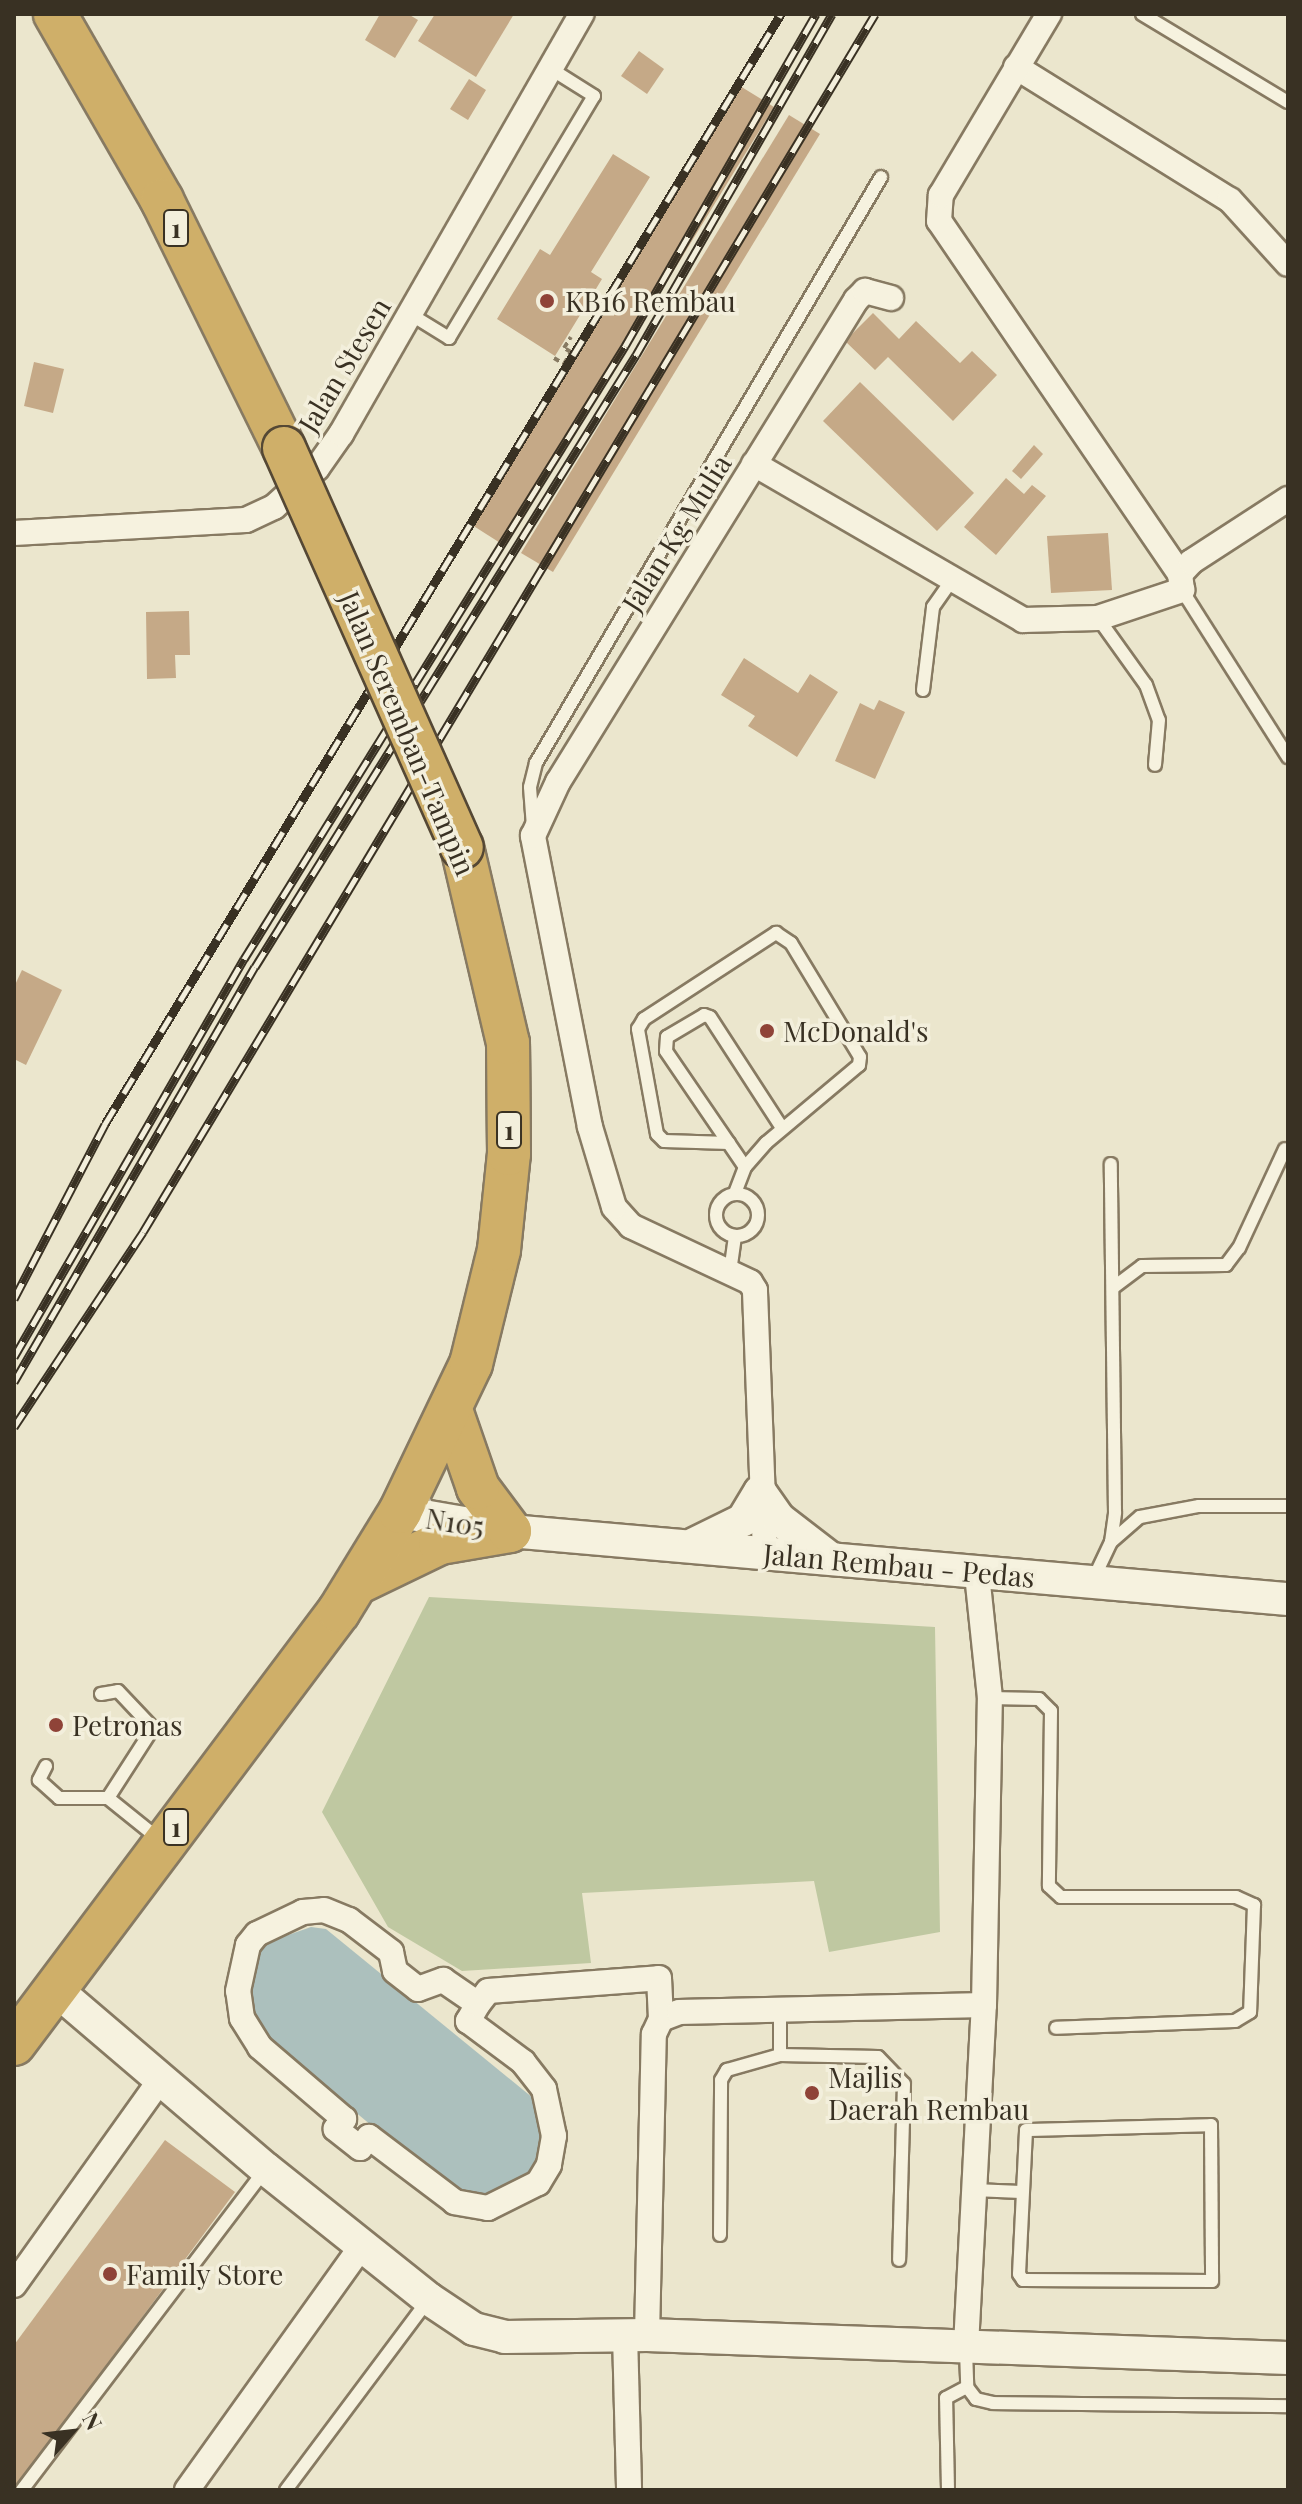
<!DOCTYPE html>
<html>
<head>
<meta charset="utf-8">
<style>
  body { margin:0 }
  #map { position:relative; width:1302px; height:2504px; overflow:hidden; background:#ebe6cd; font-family:"Playfair Display",serif }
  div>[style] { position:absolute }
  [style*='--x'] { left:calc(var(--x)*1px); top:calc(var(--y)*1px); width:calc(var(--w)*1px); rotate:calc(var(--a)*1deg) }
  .green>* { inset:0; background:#bfc8a1 }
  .water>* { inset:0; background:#acc0bd }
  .building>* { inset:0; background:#c5a987 }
  .path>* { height:4px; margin-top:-2px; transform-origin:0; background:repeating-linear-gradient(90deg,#877a62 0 6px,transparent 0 10px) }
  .roads { filter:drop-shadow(2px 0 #877a62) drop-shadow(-2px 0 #877a62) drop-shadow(0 2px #877a62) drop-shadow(0 -2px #877a62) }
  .lane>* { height:12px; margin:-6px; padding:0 6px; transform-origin:6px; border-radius:6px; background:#f6f2df }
  .lane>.ring { margin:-6px; padding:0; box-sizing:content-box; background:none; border:12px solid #f6f2df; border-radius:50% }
  .street>* { height:24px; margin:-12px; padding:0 12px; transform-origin:12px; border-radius:12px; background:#f6f2df }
  .secondary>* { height:32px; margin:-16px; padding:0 16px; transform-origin:16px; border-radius:16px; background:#f6f2df }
  .highway>* { height:42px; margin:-21px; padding:0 21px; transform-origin:21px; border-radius:21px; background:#cfaf69 }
  .rail>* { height:9px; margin-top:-4.5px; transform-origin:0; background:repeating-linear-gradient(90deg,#f3efdc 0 18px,#393123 0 36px); box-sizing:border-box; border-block:2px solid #393123 }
  .bridges { filter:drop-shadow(2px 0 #554835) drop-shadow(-2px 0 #554835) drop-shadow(0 2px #554835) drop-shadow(0 -2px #554835) }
  .highway-bridge>* { height:42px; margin:-21px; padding:0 21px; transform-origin:21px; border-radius:21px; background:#cfaf69 }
  .dots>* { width:22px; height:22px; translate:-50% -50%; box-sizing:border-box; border:4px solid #f3efdc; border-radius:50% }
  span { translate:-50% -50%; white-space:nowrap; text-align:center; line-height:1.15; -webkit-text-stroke:7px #f3efdc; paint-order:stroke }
  .shield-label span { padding:2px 6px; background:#f3efdc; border:2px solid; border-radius:6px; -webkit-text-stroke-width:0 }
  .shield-label { font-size:26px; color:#393123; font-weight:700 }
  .poi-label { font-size:28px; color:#393123 }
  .left { translate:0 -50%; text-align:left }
  .street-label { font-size:28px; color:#393123 }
  .frame { position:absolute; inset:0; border:16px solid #393123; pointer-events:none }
  .north { position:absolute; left:32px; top:2392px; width:80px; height:80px; -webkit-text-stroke:6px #f3efdc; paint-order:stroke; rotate:62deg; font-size:22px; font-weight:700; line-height:32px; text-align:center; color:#393123 }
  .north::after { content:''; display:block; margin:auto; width:28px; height:36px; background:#393123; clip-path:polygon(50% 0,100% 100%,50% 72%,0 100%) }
</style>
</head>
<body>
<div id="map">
  <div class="green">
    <div style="clip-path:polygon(429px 1597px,935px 1627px,940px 1932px,829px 1952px,814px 1881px,582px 1893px,591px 1963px,462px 1971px,388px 1927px,322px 1812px)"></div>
  </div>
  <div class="water">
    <div style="clip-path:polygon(311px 1927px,326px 1929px,533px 2098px,542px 2119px,540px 2156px,534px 2171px,506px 2196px,456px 2196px,251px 2025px,244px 1977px,255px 1956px,271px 1941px)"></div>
  </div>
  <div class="building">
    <div style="clip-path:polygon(380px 14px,408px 14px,418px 20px,395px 58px,365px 40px)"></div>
    <div style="clip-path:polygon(435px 14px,514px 14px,476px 77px,418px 41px)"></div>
    <div style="clip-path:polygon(639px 51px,664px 69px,647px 94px,621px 76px)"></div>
    <div style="clip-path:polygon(469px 79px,486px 90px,468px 120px,450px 109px)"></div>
    <div style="clip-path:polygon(740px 86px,774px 107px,505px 546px,472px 525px)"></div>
    <div style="clip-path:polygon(789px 115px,820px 134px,553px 572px,521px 553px)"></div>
    <div style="clip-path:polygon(613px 154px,650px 177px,591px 272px,602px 279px,555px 356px,497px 319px,540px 249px,550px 255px)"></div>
    <div style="clip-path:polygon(873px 313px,899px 339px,916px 321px,960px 363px,972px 351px,997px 375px,953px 421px,888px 357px,875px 370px,845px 341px)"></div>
    <div style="clip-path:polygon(34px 362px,64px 369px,53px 413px,24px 406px)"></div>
    <div style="clip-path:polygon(860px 382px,974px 493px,937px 531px,823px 421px)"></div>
    <div style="clip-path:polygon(1034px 445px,1043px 454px,1021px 479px,1012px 471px)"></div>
    <div style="clip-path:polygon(1006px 478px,1024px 494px,1032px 485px,1046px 496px,996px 555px,964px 527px)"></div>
    <div style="clip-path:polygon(1108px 533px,1112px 590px,1051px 593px,1047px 536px)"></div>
    <div style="clip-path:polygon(189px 611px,190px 655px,175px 655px,176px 678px,147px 679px,146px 612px)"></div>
    <div style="clip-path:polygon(744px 658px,798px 693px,810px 674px,838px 692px,797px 757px,748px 726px,755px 716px,721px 695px)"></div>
    <div style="clip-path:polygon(879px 700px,905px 712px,875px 779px,835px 761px,860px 703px,874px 710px)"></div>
    <div style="clip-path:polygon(22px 970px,62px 990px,26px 1065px,14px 1059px,14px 987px)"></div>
    <div style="clip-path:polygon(165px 2140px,235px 2192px,14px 2490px,14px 2345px)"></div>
  </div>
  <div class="path">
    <div style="--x:554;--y:358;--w:12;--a:31"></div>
    <div style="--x:564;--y:364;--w:14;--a:-60"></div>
    <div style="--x:571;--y:352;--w:8;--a:-150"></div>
    <div style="--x:564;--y:348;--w:13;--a:-58"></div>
  </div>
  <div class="roads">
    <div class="lane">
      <div style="--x:1142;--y:14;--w:170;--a:31.1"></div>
      <div style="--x:410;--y:314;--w:46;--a:31.6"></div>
      <div style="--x:449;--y:338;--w:282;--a:-59.1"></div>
      <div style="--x:594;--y:96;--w:51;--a:-147.9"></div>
      <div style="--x:1182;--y:590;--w:198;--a:57.6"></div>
      <div style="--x:1098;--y:618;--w:82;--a:54.4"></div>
      <div style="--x:1146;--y:685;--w:37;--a:70"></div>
      <div style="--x:1159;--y:720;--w:45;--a:95.1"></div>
      <div style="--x:923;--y:690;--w:84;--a:-83.1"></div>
      <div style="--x:933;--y:607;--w:33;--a:-55"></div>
      <div style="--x:533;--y:827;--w:40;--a:-94.3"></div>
      <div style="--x:530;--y:787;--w:25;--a:-76"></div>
      <div style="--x:536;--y:763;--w:680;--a:-59.51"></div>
      <div style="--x:729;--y:1143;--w:65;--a:-178.2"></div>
      <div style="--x:664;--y:1141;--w:10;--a:-135"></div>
      <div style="--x:657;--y:1134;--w:107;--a:-100.3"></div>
      <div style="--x:638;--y:1029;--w:12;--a:-59"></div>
      <div style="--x:644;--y:1019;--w:158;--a:-33.1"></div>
      <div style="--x:776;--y:933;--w:18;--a:34"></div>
      <div style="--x:791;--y:943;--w:133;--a:58.8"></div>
      <div style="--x:860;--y:1057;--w:8;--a:97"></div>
      <div style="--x:859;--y:1065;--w:121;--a:140"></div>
      <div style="--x:766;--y:1143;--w:32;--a:131"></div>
      <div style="--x:745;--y:1167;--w:28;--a:111"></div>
      <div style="--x:745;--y:1167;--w:140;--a:-124.3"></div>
      <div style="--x:666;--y:1051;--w:14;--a:-86"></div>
      <div style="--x:667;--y:1037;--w:43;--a:-30.7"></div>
      <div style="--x:704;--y:1015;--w:6;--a:18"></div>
      <div style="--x:710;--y:1017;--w:132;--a:57"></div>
      <div class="ring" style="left:716px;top:1194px;width:30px;height:30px"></div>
      <div style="--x:730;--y:1272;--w:36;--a:-82"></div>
      <div style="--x:1114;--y:1287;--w:35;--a:-37"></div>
      <div style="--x:1142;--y:1266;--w:84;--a:-0.7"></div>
      <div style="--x:1226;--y:1265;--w:21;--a:-53"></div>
      <div style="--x:1239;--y:1248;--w:109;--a:-65.1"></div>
      <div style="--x:1111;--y:1542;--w:38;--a:-41"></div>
      <div style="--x:1140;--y:1517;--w:60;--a:-10.6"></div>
      <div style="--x:1199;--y:1506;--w:89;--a:0"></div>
      <div style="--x:1093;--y:1580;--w:42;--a:-64.7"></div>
      <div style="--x:1111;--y:1542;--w:30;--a:-82"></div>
      <div style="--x:1115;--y:1512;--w:348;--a:-90.7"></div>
      <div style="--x:101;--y:1694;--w:17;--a:-10"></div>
      <div style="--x:118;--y:1691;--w:51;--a:46.6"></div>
      <div style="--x:153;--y:1728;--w:83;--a:122.7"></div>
      <div style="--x:990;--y:1698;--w:49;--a:1.2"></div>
      <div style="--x:1039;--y:1699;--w:17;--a:45"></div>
      <div style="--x:1051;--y:1711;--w:175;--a:90.7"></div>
      <div style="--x:1049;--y:1886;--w:16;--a:43"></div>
      <div style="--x:1061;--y:1897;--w:175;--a:0"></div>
      <div style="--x:1236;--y:1897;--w:20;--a:24"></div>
      <div style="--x:1254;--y:1905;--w:107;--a:92.1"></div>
      <div style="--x:1250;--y:2012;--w:17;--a:149"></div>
      <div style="--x:1235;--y:2021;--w:179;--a:177.8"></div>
      <div style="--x:46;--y:1766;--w:16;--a:117"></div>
      <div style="--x:39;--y:1780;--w:27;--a:42"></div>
      <div style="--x:59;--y:1798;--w:49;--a:0"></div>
      <div style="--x:108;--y:1798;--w:65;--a:38.8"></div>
      <div style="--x:780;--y:2055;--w:45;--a:-90"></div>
      <div style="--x:1211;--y:2125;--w:156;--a:89.6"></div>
      <div style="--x:1212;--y:2281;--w:189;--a:-179.7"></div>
      <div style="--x:1023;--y:2280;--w:7;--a:-124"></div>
      <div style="--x:1019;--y:2274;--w:144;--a:-87.2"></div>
      <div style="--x:1026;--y:2130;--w:185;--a:-1.5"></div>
      <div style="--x:974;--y:2190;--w:47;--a:2.4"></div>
      <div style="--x:720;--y:2235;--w:155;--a:-89.6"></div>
      <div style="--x:721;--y:2080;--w:12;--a:-59"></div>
      <div style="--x:727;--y:2070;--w:55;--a:-15.8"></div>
      <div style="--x:780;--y:2055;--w:98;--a:1.2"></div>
      <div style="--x:878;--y:2057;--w:37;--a:46"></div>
      <div style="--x:904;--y:2084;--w:176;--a:91.6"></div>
      <div style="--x:966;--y:2350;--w:37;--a:88"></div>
      <div style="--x:967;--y:2387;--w:15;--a:53"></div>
      <div style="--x:976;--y:2399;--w:17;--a:13"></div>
      <div style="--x:993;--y:2403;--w:295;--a:0.6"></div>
      <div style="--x:22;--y:2490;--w:403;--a:-52.8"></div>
      <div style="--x:286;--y:2490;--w:239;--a:-53.2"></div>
      <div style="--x:948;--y:2490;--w:92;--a:-91.2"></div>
      <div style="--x:946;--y:2398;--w:24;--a:-28"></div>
    </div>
    <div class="street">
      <div style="--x:1016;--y:67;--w:252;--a:31.9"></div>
      <div style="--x:1230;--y:200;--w:86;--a:47.8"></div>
      <div style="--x:754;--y:464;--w:311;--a:30.1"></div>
      <div style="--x:1023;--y:620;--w:75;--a:-1.5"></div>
      <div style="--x:1098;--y:618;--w:89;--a:-18.4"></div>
      <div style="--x:1182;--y:590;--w:16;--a:-97"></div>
      <div style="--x:1180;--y:574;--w:427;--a:-124.3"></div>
      <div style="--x:939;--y:221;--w:26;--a:-86"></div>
      <div style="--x:941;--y:195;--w:211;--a:-59.2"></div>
      <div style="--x:14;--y:533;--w:232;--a:-3.2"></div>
      <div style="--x:246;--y:520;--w:31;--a:-25"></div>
      <div style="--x:274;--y:507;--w:58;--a:-42.2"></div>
      <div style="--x:317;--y:468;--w:42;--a:-54.8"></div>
      <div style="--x:341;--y:434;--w:484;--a:-60.2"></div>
      <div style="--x:1180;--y:574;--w:16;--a:-47"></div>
      <div style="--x:1191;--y:562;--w:116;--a:-33"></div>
      <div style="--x:765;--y:1552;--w:262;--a:-92.2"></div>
      <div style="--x:755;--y:1290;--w:9;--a:-122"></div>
      <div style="--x:750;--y:1282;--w:132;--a:-154.8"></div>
      <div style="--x:631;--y:1226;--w:25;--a:-132"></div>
      <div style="--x:614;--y:1207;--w:84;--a:-106.7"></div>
      <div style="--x:590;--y:1127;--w:297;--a:-101.1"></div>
      <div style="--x:533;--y:836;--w:60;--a:-65.2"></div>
      <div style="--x:558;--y:782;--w:567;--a:-58.27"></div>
      <div style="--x:856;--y:300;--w:13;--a:-45"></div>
      <div style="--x:865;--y:291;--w:27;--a:15"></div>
      <div style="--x:478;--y:2004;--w:20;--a:120"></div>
      <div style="--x:468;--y:2021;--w:69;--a:36.7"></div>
      <div style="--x:523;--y:2062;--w:34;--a:52"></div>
      <div style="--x:544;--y:2089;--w:48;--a:78"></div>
      <div style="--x:554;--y:2136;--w:29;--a:100"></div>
      <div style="--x:549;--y:2165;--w:21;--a:121"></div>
      <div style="--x:538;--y:2183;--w:56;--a:153.4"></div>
      <div style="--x:488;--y:2208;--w:34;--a:-170"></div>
      <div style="--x:455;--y:2202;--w:108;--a:-142.9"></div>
      <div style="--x:369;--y:2137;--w:14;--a:129"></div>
      <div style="--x:360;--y:2148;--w:31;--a:-142"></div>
      <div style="--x:336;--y:2129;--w:13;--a:-51"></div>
      <div style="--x:344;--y:2119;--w:111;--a:-139.4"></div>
      <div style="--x:260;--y:2047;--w:34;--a:-122"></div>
      <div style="--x:242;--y:2018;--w:27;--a:-98"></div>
      <div style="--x:238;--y:1991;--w:47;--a:-77.7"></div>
      <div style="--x:248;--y:1945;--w:14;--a:-51"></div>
      <div style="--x:257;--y:1934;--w:51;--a:-25.6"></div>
      <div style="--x:303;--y:1912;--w:21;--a:-5"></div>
      <div style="--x:324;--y:1910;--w:27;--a:22"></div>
      <div style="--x:349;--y:1920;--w:53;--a:37.3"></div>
      <div style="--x:391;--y:1952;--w:19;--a:78"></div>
      <div style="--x:395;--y:1971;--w:29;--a:38"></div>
      <div style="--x:418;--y:1989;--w:27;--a:-20"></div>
      <div style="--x:443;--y:1980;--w:42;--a:34.4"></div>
      <div style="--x:478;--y:2004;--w:16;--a:-52"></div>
      <div style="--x:488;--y:1991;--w:171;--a:-4.3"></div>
      <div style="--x:659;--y:1978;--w:41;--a:87.2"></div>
      <div style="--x:14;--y:2285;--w:249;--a:-54.5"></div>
      <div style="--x:625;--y:2334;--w:156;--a:88.5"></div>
      <div style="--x:647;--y:2335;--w:301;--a:-88.7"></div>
      <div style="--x:654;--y:2034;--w:17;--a:-65"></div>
      <div style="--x:661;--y:2019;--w:19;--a:-21"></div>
      <div style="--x:679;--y:2012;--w:305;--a:-1.3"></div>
      <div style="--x:966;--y:2346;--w:341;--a:-87"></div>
      <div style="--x:984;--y:2005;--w:307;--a:-88.9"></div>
      <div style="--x:990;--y:1698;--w:125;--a:-96"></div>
      <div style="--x:187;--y:2490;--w:300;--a:-54.4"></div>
    </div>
    <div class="secondary">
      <div style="--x:400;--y:1512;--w:112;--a:9.8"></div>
      <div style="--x:510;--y:1531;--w:781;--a:5"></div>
      <div style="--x:694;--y:1544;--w:55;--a:-26.1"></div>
      <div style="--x:743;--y:1520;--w:33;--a:-59"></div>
      <div style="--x:760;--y:1492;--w:33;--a:55"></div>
      <div style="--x:779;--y:1519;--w:61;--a:37.6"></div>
      <div style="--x:55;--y:1989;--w:277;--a:40.5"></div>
      <div style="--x:266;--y:2169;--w:208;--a:38.6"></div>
      <div style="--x:429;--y:2299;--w:54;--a:33.7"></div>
      <div style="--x:474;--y:2329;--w:32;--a:14"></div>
      <div style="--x:505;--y:2337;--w:142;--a:-0.8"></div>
      <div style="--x:647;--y:2335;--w:641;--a:2.05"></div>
    </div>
    <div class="highway">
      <div style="--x:55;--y:14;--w:215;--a:60.1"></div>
      <div style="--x:162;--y:200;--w:276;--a:63.8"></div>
      <div style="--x:357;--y:1583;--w:92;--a:-25.7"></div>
      <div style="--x:440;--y:1543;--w:71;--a:-9.7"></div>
      <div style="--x:510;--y:1531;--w:54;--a:-126.7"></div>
      <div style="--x:478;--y:1488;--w:83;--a:-109.1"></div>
      <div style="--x:14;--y:2044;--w:541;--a:-53.11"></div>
      <div style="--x:339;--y:1611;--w:116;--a:-58.4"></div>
      <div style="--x:400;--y:1512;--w:164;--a:-64.4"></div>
      <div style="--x:471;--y:1364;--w:117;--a:-76.2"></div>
      <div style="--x:499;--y:1250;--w:97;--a:-84.1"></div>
      <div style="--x:509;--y:1154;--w:111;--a:-90.5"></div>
      <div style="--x:508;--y:1043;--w:201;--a:-103.2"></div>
    </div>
  </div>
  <div class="rail">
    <div style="--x:14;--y:1299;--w:197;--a:-62.5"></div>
    <div style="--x:105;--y:1124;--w:1300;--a:-58.66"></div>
    <div style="--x:14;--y:1357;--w:460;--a:-60"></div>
    <div style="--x:244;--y:959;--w:722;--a:-58.14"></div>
    <div style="--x:625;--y:346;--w:383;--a:-60.1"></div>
    <div style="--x:14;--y:1382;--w:480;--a:-59.9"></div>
    <div style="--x:255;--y:967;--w:721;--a:-58.1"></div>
    <div style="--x:636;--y:355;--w:393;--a:-60.1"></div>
    <div style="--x:14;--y:1427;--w:234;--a:-56.5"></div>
    <div style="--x:143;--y:1232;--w:1421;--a:-58.99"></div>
  </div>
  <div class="bridges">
    <div class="highway-bridge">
      <div style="--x:284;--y:448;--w:437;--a:66"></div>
    </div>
  </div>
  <div class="dots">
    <div style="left:547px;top:301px;background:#8f4338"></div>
    <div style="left:767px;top:1031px;background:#8f4338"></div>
    <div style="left:56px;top:1725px;background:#8f4338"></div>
    <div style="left:812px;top:2093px;background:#8f4338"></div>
    <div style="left:110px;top:2274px;background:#8f4338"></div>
  </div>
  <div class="shield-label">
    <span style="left:176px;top:228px">1</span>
    <span style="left:509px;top:1130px">1</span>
    <span style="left:176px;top:1827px">1</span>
  </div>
  <div class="poi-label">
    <span class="left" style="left:565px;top:301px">KB16 Rembau</span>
    <span class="left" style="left:783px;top:1031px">McDonald's</span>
    <span class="left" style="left:72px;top:1725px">Petronas</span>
    <span class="left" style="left:828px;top:2093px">Majlis<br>Daerah Rembau</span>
    <span class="left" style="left:126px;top:2274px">Family Store</span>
  </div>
  <div class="street-label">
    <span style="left:344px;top:365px;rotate:-59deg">Jalan Stesen</span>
    <span style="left:676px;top:533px;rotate:-58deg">Jalan Kg Mulia</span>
    <span style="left:408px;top:733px;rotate:67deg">Jalan Seremban-Tampin</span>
    <span style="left:455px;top:1522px;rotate:9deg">N105</span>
    <span style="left:899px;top:1565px;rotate:5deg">Jalan Rembau - Pedas</span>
  </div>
  <div class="frame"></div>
  <div class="north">N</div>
</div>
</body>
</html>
